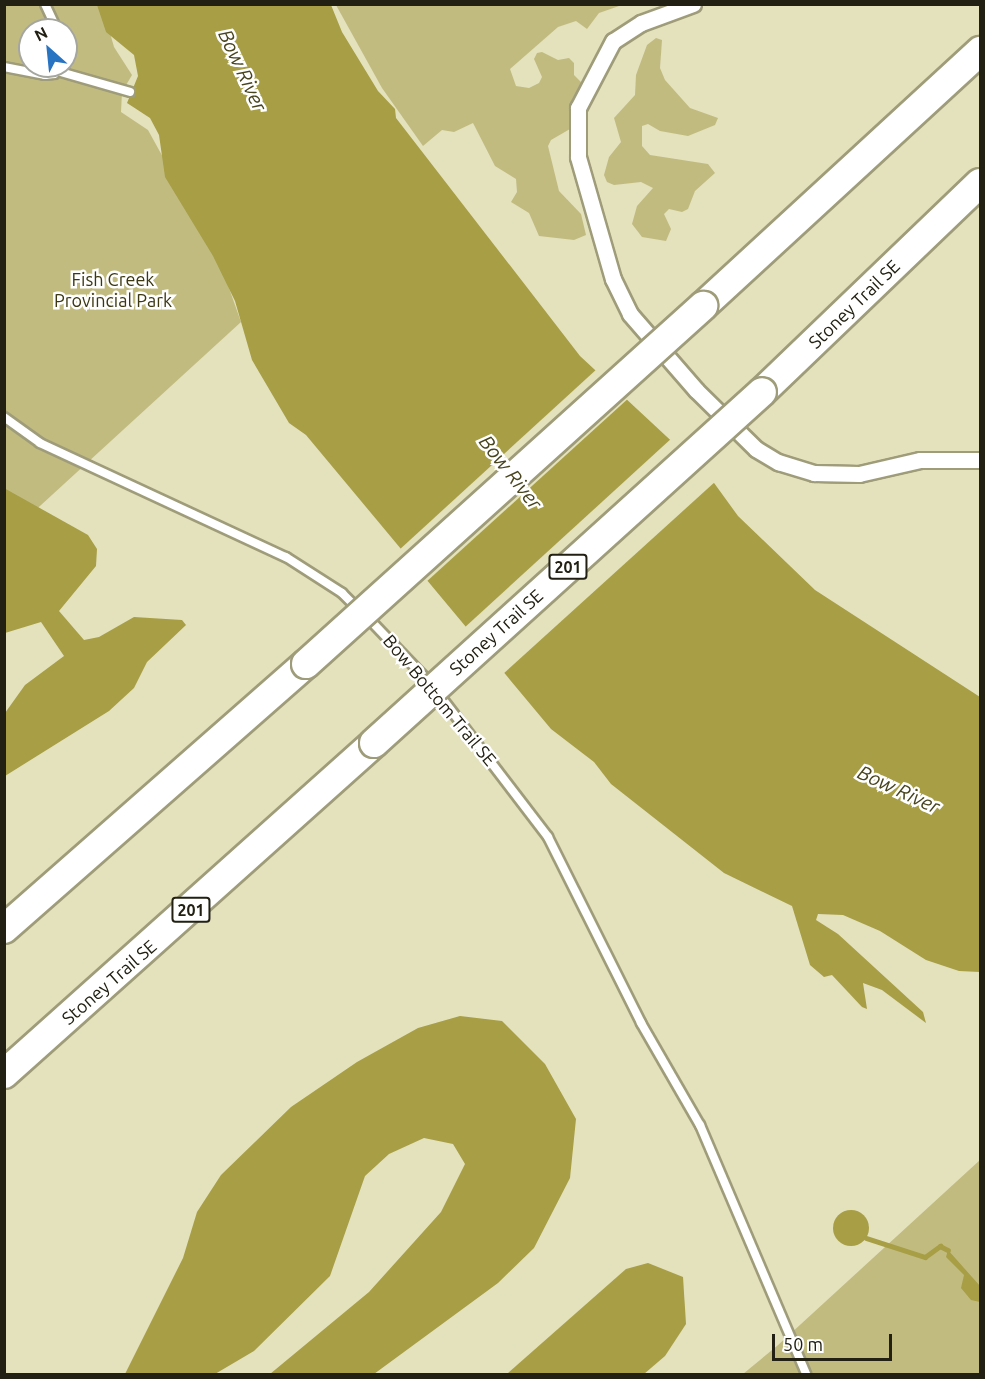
<!DOCTYPE html>
<html>
<head>
<meta charset="utf-8">
<style>
  body { margin:0 }
  #map { position:relative; width:985px; height:1379px; overflow:hidden; background:#e4e1bd; font-family:Ubuntu,sans-serif }
  div>[style] { position:absolute }
  [style*='--x'] { left:calc(var(--x)*1px); top:calc(var(--y)*1px); width:calc(var(--w)*1px); rotate:calc(var(--a)*1deg) }
  .green>* { inset:0; background:#c1bb80 }
  .water>* { inset:0; background:#a79e45 }
  .round { border-radius:50% }
  .pier>* { inset:0; background:#e4e1bd }
  .stream>* { height:4.5px; margin:-2.25px; padding:0 2.25px; transform-origin:2.25px; border-radius:2.25px; background:#a79e45 }
  .roads { filter:drop-shadow(2px 0 #9f9c7a) drop-shadow(-2px 0 #9f9c7a) drop-shadow(0 2px #9f9c7a) drop-shadow(0 -2px #9f9c7a) }
  .service>* { height:8px; margin:-4px; padding:0 4px; transform-origin:4px; border-radius:4px; background:#fff }
  .minor>* { height:15px; margin:-7.5px; padding:0 7.5px; transform-origin:7.5px; border-radius:7.5px; background:#fff }
  .motorway>* { height:28px; margin:-14px; padding:0 14px; transform-origin:14px; border-radius:14px; background:#fff }
  .bridges { filter:drop-shadow(2px 0 #9f9c7a) drop-shadow(-2px 0 #9f9c7a) drop-shadow(0 2px #9f9c7a) drop-shadow(0 -2px #9f9c7a) }
  .motorway-bridge>* { height:28px; margin:-14px; padding:0 14px; transform-origin:14px; border-radius:14px; background:#fff }
  span { translate:-50% -50%; white-space:nowrap; text-align:center; line-height:1.15; -webkit-text-stroke:5px #fff; paint-order:stroke }
  .shield-label span { padding:2px 4px; background:#fff; border:2px solid; border-radius:4px; -webkit-text-stroke-width:0 }
  .shield-label { font-size:16px; color:#212012; font-weight:700 }
  .park-label { font-size:18px; color:#3b3710 }
  .street-label { font-size:18px; color:#212012 }
  .water-label { font-size:20px; color:#48441e; font-style:italic }
  .frame { position:absolute; inset:0; border:6px solid #212012; pointer-events:none }
  .north { position:absolute; left:18px; top:18px; width:60px; height:60px; box-sizing:border-box; background:#fff; border:2px solid #a6a6a0; border-radius:50%; rotate:333deg; font-size:16px; font-weight:700; line-height:24px; text-align:center; color:#212012 }
  .north::after { content:''; display:block; margin:auto; width:21px; height:27px; background:#2973c3; clip-path:polygon(50% 0,100% 100%,50% 72%,0 100%) }
  .scale { position:absolute; left:772px; top:1334px; width:120px; height:27px; box-sizing:border-box; border:3px solid #212012; border-top:0; padding-left:8px; font-size:18px; line-height:21px; white-space:nowrap; color:#212012; -webkit-text-stroke:4px #fff; paint-order:stroke }
</style>
</head>
<body>
<div id="map">
  <div class="green">
    <div style="clip-path:polygon(evenodd,4px 5px,102px 5px,114px 47px,132px 75px,122px 92px,121px 112px,148px 130px,218px 257px,241px 322px,5px 538px,4px 5px,30px 30px,66px 30px,66px 66px,30px 66px,30px 30px)"></div>
    <div style="clip-path:polygon(336px 5px,622px 5px,599px 13px,587px 29px,576px 21px,558px 27px,510px 69px,516px 86px,529px 88px,539px 83px,542px 77px,534px 59px,537px 53px,542px 52px,558px 60px,569px 58px,574px 63px,574px 75px,584px 85px,570px 129px,551px 140px,548px 146px,559px 191px,581px 214px,586px 235px,574px 240px,539px 236px,529px 213px,511px 202px,517px 192px,516px 179px,495px 166px,473px 123px,454px 132px,442px 130px,423px 146px,382px 88px)"></div>
    <div style="clip-path:polygon(656px 38px,662px 40px,660px 68px,665px 80px,690px 108px,718px 118px,715px 125px,688px 136px,660px 131px,648px 124px,642px 126px,642px 146px,650px 155px,708px 164px,715px 173px,695px 191px,688px 209px,682px 212px,669px 209px,664px 214px,671px 229px,666px 241px,642px 237px,632px 224px,637px 206px,653px 188px,641px 182px,614px 185px,607px 182px,604px 175px,609px 157px,621px 142px,614px 118px,635px 95px,636px 75px,647px 45px)"></div>
    <div style="clip-path:polygon(980px 1160px,980px 1374px,743px 1374px,777px 1346px)"></div>
  </div>
  <div class="water">
    <div style="clip-path:polygon(97px 5px,331px 5px,342px 32px,378px 91px,395px 109px,396px 118px,580px 356px,709px 476px,738px 516px,815px 590px,980px 697px,980px 972px,959px 971px,926px 960px,880px 931px,843px 915px,818px 914px,816px 920px,838px 934px,923px 1012px,926px 1023px,882px 990px,863px 983px,867px 1009px,862px 1007px,832px 975px,824px 977px,810px 965px,792px 906px,724px 873px,611px 784px,594px 762px,551px 729px,306px 435px,289px 423px,252px 360px,235px 301px,213px 256px,165px 177px,159px 135px,150px 118px,127px 103px,138px 76px,134px 55px,106px 32px)"></div>
    <div style="clip-path:polygon(4px 488px,88px 535px,97px 549px,96px 566px,59px 611px,84px 640px,99px 637px,134px 617px,182px 620px,186px 625px,147px 662px,134px 688px,109px 711px,5px 776px,5px 713px,25px 685px,64px 656px,41px 622px,5px 633px)"></div>
    <div style="clip-path:polygon(460px 1016px,502px 1021px,545px 1064px,576px 1119px,570px 1178px,534px 1248px,498px 1283px,374px 1374px,270px 1374px,369px 1292px,441px 1212px,465px 1164px,453px 1144px,424px 1138px,389px 1154px,365px 1176px,330px 1276px,254px 1351px,215px 1374px,125px 1374px,183px 1258px,197px 1212px,221px 1175px,291px 1107px,357px 1062px,418px 1028px)"></div>
    <div class="round" style="left:833px;top:1210px;width:36px;height:36px"></div>
    <div style="clip-path:polygon(948px 1250px,980px 1286px,980px 1302px,971px 1300px,961px 1288px,964px 1275px,946px 1257px)"></div>
    <div style="clip-path:polygon(648px 1263px,683px 1277px,686px 1324px,665px 1356px,644px 1374px,507px 1374px,626px 1269px)"></div>
  </div>
  <div class="pier">
    <div style="clip-path:polygon(598px 368px,631px 396px,425px 583px,398px 551px)"></div>
    <div style="clip-path:polygon(673px 437px,716px 481px,502px 675px,463px 629px)"></div>
  </div>
  <div class="stream">
    <div style="--x:866;--y:1238;--w:62;--a:17.9"></div>
    <div style="--x:925;--y:1257;--w:19;--a:-36"></div>
    <div style="--x:940;--y:1246;--w:9;--a:27"></div>
  </div>
  <div class="roads">
    <div class="service">
      <div style="--x:45;--y:4;--w:29;--a:65"></div>
      <div style="--x:4;--y:67;--w:42;--a:11"></div>
      <div style="--x:45;--y:75;--w:9;--a:-6"></div>
      <div style="--x:54;--y:74;--w:11;--a:-45"></div>
      <div style="--x:57;--y:71;--w:76;--a:16"></div>
      <div style="--x:4;--y:417;--w:44;--a:35.8"></div>
      <div style="--x:40;--y:443;--w:271;--a:24.9"></div>
      <div style="--x:286;--y:557;--w:67;--a:32.7"></div>
      <div style="--x:342;--y:593;--w:23;--a:45"></div>
      <div style="--x:367;--y:617;--w:93;--a:46.3"></div>
      <div style="--x:438;--y:693;--w:181;--a:52.6"></div>
      <div style="--x:548;--y:837;--w:208;--a:63.4"></div>
      <div style="--x:641;--y:1023;--w:118;--a:60"></div>
      <div style="--x:700;--y:1125;--w:271;--a:66.9"></div>
    </div>
    <div class="minor">
      <div style="--x:693;--y:4;--w:55;--a:159.9"></div>
      <div style="--x:641;--y:23;--w:33;--a:147"></div>
      <div style="--x:613;--y:41;--w:76;--a:117.6"></div>
      <div style="--x:578;--y:108;--w:49;--a:90"></div>
      <div style="--x:578;--y:157;--w:127;--a:74"></div>
      <div style="--x:613;--y:279;--w:39;--a:64"></div>
      <div style="--x:630;--y:314;--w:101;--a:49"></div>
      <div style="--x:696;--y:390;--w:84;--a:44.5"></div>
      <div style="--x:756;--y:449;--w:26;--a:31"></div>
      <div style="--x:778;--y:462;--w:38;--a:17"></div>
      <div style="--x:814;--y:473;--w:45;--a:1.3"></div>
      <div style="--x:859;--y:474;--w:63;--a:-12.9"></div>
      <div style="--x:920;--y:460;--w:60;--a:0"></div>
    </div>
    <div class="motorway">
      <div style="--x:703;--y:306;--w:377;--a:-42.6"></div>
      <div style="--x:762;--y:392;--w:302;--a:-43.8"></div>
      <div style="--x:4;--y:929;--w:402;--a:-41.3"></div>
      <div style="--x:4;--y:1074;--w:496;--a:-41.8"></div>
    </div>
  </div>
  <div class="bridges">
    <div class="motorway-bridge">
      <div style="--x:306;--y:664;--w:535;--a:-42.04"></div>
      <div style="--x:374;--y:743;--w:523;--a:-42.13"></div>
    </div>
  </div>
  <div class="shield-label">
    <span style="left:568px;top:567px">201</span>
    <span style="left:191px;top:910px">201</span>
  </div>
  <div class="park-label">
    <span style="left:113px;top:290px">Fish Creek<br>Provincial Park</span>
  </div>
  <div class="street-label">
    <span style="left:854px;top:304px;rotate:-44deg">Stoney Trail SE</span>
    <span style="left:496px;top:632px;rotate:-42deg">Stoney Trail SE</span>
    <span style="left:440px;top:700px;rotate:50deg">Bow Bottom Trail SE</span>
    <span style="left:109px;top:982px;rotate:-41deg">Stoney Trail SE</span>
  </div>
  <div class="water-label">
    <span style="left:243px;top:70px;rotate:65deg">Bow River</span>
    <span style="left:511px;top:472px;rotate:52deg">Bow River</span>
    <span style="left:899px;top:789px;rotate:25deg">Bow River</span>
  </div>
  <div class="frame"></div>
  <div class="north">N</div>
  <div class="scale">50 m</div>
</div>
</body>
</html>
